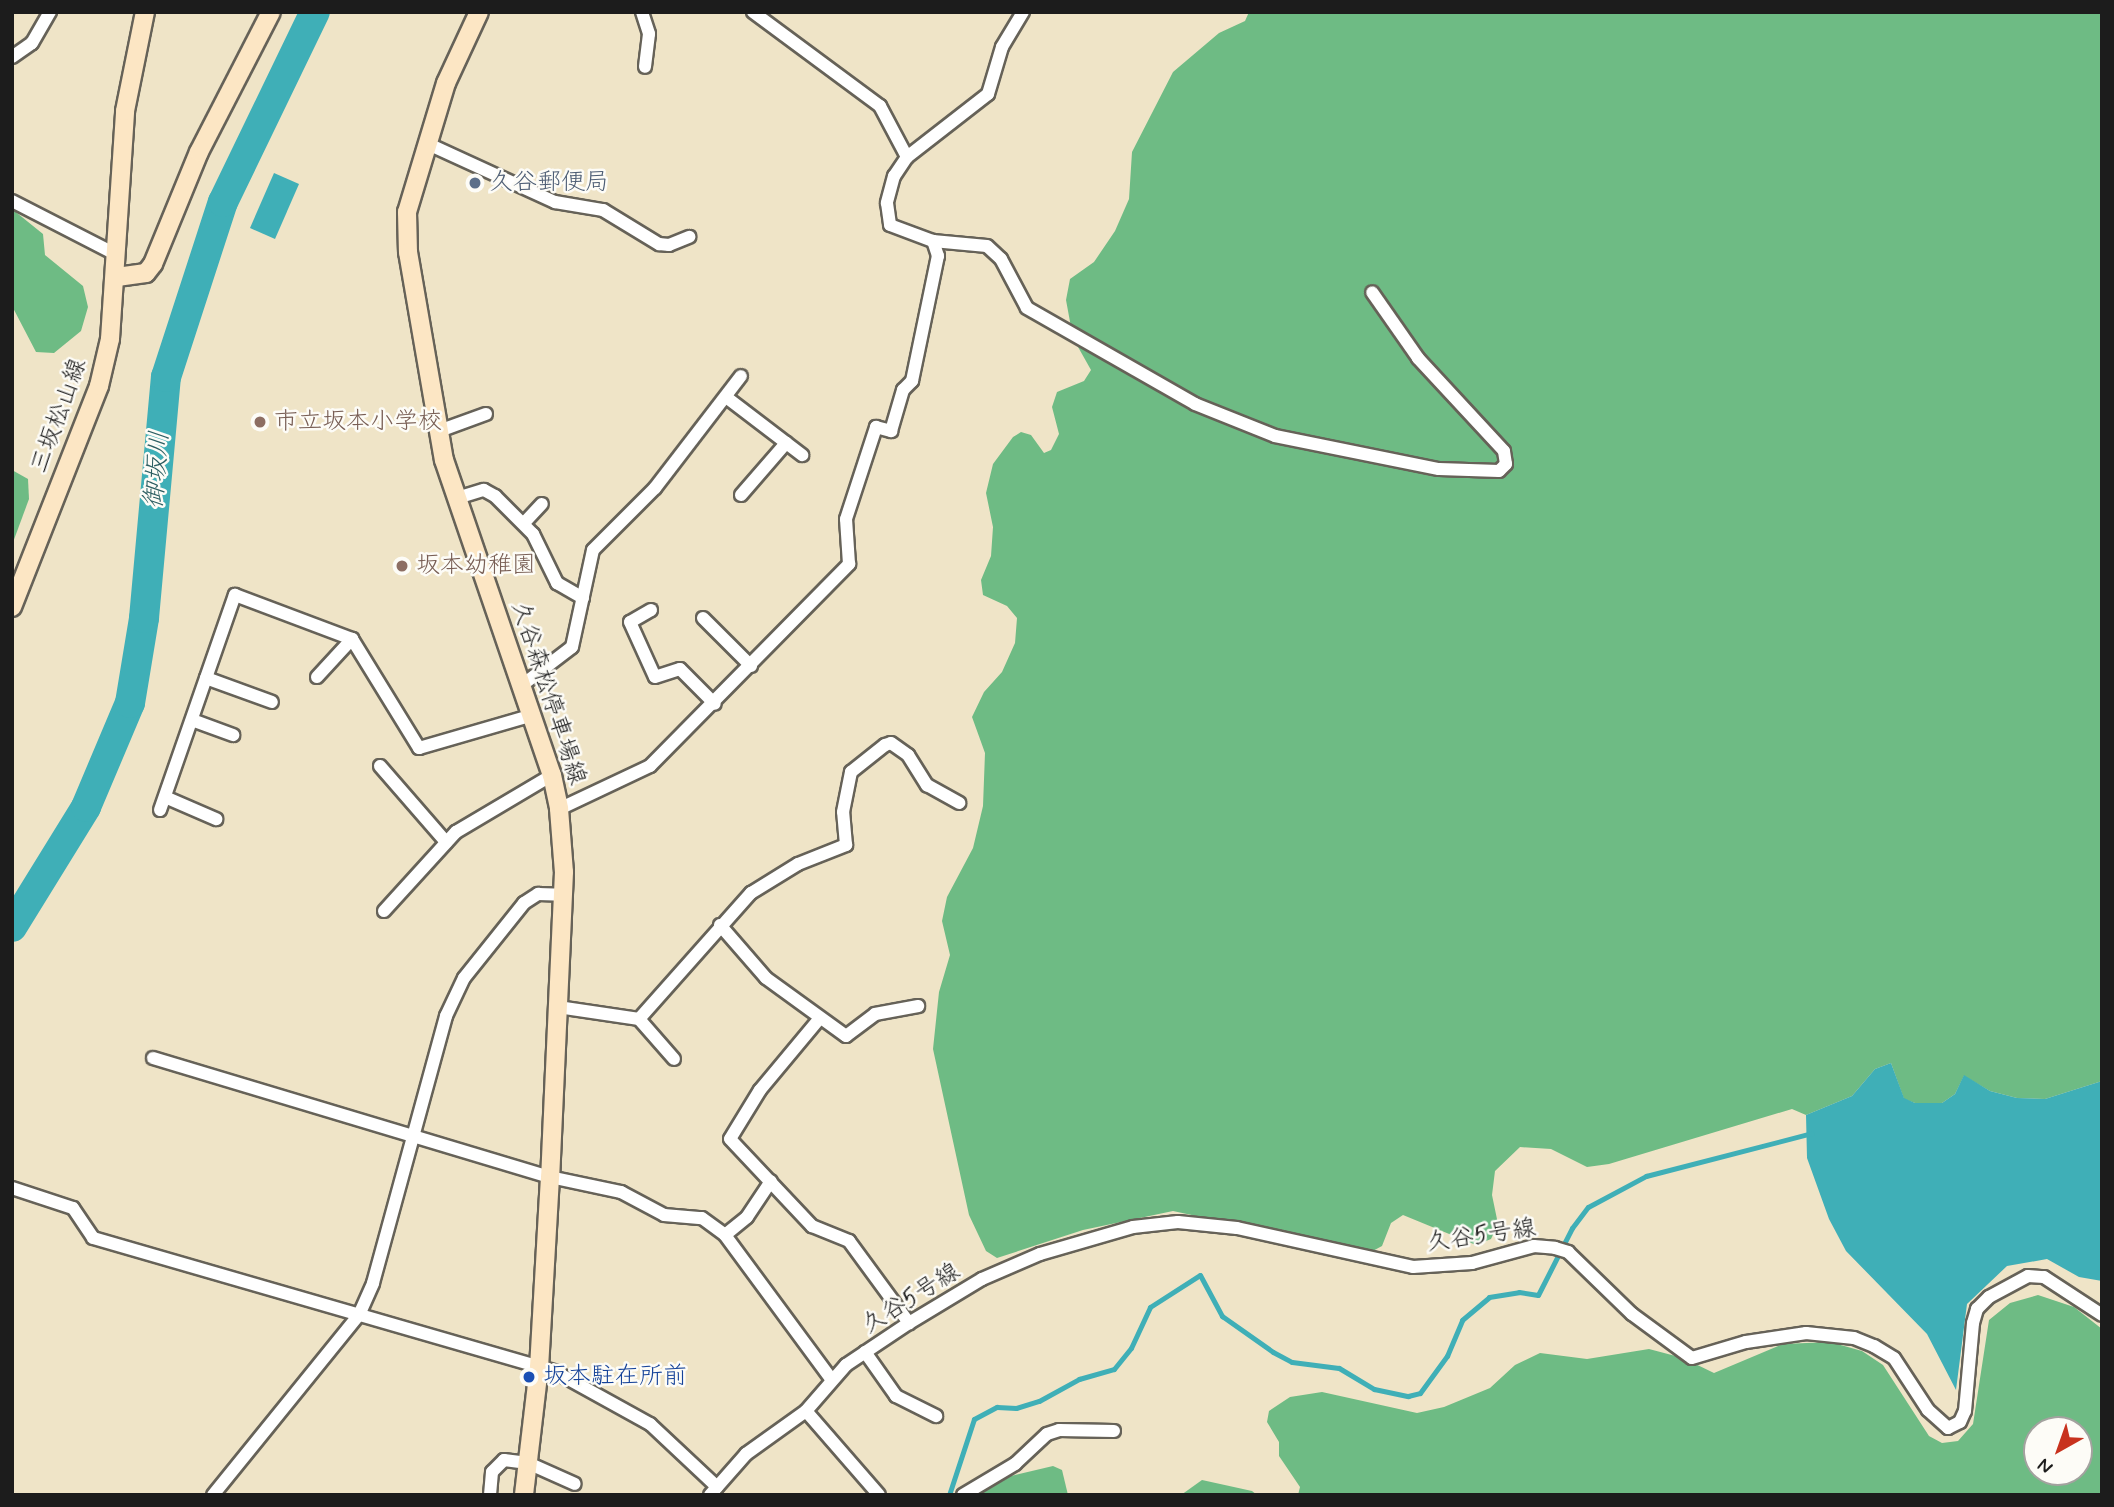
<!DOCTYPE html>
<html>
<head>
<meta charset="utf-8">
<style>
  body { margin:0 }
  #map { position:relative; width:2114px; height:1507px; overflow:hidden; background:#efe4c7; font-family:Mynerve,"Klee One",sans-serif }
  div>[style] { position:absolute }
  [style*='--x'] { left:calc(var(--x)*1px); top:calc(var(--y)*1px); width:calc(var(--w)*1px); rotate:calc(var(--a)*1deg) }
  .forest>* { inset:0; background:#6ebb84 }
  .water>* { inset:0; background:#3fafb7 }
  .stream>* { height:5px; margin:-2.5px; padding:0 2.5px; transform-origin:2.5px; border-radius:2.5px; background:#3fafb7 }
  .river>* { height:30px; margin:-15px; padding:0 15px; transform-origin:15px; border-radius:15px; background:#3fafb7 }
  .roads { filter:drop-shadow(2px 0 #666258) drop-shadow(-2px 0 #666258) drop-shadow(0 2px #666258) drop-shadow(0 -2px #666258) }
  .street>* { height:12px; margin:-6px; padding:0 6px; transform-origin:6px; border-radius:6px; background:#fff }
  .secondary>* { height:18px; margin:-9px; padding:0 9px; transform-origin:9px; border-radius:9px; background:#fce6c4 }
  .dots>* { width:19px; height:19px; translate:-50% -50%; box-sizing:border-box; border:4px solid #fdfcf7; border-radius:50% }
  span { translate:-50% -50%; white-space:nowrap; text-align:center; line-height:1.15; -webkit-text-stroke:5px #fdfcf7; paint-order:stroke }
  .service-label { font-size:24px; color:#4e5e75 }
  .left { translate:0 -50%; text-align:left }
  .street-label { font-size:24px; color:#1c1c1c }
  .education-label { font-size:24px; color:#785e54 }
  .transit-label { font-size:24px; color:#164399 }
  .water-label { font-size:26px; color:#2c5e62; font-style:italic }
  .frame { position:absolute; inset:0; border:14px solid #1c1c1c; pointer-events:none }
  .north { position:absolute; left:2023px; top:1416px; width:70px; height:70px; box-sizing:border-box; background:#fdfcf7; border:2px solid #a3a29f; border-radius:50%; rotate:220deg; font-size:19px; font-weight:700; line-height:28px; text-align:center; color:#1c1c1c }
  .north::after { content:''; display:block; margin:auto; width:24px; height:32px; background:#c8321e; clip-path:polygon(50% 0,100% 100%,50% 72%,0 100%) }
</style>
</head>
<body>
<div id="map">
  <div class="forest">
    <div style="clip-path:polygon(1249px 12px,2102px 12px,2102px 1081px,2045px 1099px,2017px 1098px,1990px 1091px,1964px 1076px,1955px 1094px,1942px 1103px,1915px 1103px,1904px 1099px,1891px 1063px,1875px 1069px,1852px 1096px,1806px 1115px,1792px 1109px,1609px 1164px,1587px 1167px,1551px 1149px,1520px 1147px,1495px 1171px,1492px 1195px,1498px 1224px,1491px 1239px,1476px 1245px,1403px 1215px,1391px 1223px,1382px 1246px,1369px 1253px,1173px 1211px,1083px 1230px,997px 1258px,986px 1251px,969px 1215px,933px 1049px,939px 992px,950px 955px,942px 921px,947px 897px,973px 848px,983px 806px,985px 753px,972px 717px,984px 692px,1002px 672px,1015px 643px,1017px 618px,1007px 606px,983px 595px,981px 580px,991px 556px,993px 527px,986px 493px,993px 464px,1013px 437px,1021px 432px,1031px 435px,1044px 453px,1051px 450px,1059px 434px,1052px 407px,1057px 392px,1084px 381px,1091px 370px,1073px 338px,1066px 300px,1070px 279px,1094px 262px,1115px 231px,1129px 199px,1132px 152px,1173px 72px,1219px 33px,1245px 21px)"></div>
    <div style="clip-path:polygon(12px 209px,43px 234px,45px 255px,83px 286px,88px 307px,81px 331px,54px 353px,36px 352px,12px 306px)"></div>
    <div style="clip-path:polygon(12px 470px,28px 479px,29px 499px,12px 545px)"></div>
    <div style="clip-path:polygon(evenodd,2038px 1295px,2074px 1307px,2102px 1329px,2102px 1495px,1298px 1495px,1300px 1487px,1279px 1456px,1279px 1442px,1267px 1422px,1269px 1411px,1290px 1397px,1322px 1392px,1417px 1413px,1444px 1407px,1490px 1388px,1515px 1365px,1540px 1353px,1587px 1359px,1649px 1349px,1683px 1358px,1714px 1373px,1783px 1344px,1830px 1342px,1862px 1351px,1883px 1365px,1929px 1436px,1942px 1443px,1958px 1441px,1973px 1424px,1989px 1320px,2010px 1303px,2038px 1295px,2037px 1430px,2079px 1430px,2079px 1472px,2037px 1472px,2037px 1430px)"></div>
    <div style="clip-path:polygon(1053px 1466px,1062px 1470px,1068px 1495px,979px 1495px,1011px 1476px)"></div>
    <div style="clip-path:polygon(1202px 1480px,1252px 1491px,1257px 1495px,1181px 1495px)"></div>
  </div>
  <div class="water">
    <div style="clip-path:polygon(274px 173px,299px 184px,275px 239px,250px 228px)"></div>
    <div style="clip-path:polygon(1891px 1063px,1904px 1098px,1915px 1103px,1942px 1103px,1955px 1094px,1964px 1075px,1990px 1091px,2017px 1098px,2045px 1099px,2102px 1081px,2102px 1281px,2079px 1277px,2047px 1259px,2007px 1266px,1967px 1304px,1956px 1390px,1927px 1334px,1846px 1251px,1829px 1219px,1807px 1158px,1806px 1115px,1852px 1096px,1875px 1069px)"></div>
  </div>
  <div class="stream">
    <div style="--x:949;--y:1495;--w:80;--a:-71.8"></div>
    <div style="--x:974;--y:1419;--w:26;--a:-28"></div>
    <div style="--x:997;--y:1407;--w:19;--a:3"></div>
    <div style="--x:1016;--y:1408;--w:24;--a:-17"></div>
    <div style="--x:1039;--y:1401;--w:46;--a:-28.8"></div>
    <div style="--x:1079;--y:1379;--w:36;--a:-16"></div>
    <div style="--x:1114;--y:1369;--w:27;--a:-51"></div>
    <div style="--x:1131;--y:1348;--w:45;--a:-65.1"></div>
    <div style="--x:1150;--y:1307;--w:59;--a:-32.6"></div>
    <div style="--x:1200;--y:1275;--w:47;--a:61.8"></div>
    <div style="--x:1222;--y:1316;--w:62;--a:35.2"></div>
    <div style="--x:1273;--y:1352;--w:21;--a:28"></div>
    <div style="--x:1292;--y:1362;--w:47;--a:7.3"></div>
    <div style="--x:1339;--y:1368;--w:41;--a:31"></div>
    <div style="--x:1374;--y:1389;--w:35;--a:12"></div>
    <div style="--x:1408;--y:1396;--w:12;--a:-14"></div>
    <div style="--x:1420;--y:1393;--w:46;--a:-53.9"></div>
    <div style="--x:1447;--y:1356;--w:39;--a:-67"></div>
    <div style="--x:1462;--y:1320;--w:35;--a:-40"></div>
    <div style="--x:1489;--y:1297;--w:30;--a:-9"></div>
    <div style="--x:1519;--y:1292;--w:19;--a:9"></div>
    <div style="--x:1538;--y:1295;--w:75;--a:-63.1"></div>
    <div style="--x:1572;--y:1228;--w:26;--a:-53"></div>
    <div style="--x:1588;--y:1207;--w:66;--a:-28.1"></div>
    <div style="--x:1646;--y:1176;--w:171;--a:-14.5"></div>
  </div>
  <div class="river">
    <div style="--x:12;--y:927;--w:141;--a:-58.3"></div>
    <div style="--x:86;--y:807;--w:113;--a:-67.1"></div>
    <div style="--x:130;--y:703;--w:86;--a:-80.6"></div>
    <div style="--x:144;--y:618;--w:242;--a:-84.8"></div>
    <div style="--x:166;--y:377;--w:184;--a:-72"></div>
    <div style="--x:223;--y:202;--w:211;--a:-64.2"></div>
  </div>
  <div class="roads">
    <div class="street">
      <div style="--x:642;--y:12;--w:23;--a:72"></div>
      <div style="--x:649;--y:34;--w:33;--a:97"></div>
      <div style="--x:753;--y:12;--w:158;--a:36.5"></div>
      <div style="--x:880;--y:106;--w:58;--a:62.1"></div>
      <div style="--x:1023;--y:12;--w:41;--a:121"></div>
      <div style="--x:1002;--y:47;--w:49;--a:106.6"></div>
      <div style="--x:988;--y:94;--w:103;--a:142.1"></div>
      <div style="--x:907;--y:157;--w:23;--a:124"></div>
      <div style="--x:894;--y:176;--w:28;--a:105"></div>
      <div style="--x:887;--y:203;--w:22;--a:82"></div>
      <div style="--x:890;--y:225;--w:46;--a:20.4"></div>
      <div style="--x:933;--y:241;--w:54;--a:5.3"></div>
      <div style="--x:987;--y:246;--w:19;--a:43"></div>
      <div style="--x:1001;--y:259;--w:55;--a:62"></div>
      <div style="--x:1027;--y:308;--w:193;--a:29.7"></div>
      <div style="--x:1195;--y:404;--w:86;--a:21.8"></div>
      <div style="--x:1275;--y:436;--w:167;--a:11.4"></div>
      <div style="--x:1439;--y:469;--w:60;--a:1.9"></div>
      <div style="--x:1499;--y:471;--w:10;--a:-45"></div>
      <div style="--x:1506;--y:464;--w:13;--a:-99"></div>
      <div style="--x:1504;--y:451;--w:127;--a:-132.8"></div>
      <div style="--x:1418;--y:358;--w:80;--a:-124.9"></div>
      <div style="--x:12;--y:57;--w:24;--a:-35"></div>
      <div style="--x:32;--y:43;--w:36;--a:-60"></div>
      <div style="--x:426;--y:143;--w:142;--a:24.6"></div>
      <div style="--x:555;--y:202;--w:49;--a:9.5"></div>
      <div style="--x:603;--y:210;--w:66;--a:31.3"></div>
      <div style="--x:659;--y:244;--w:10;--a:6"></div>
      <div style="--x:669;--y:245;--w:22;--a:-22"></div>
      <div style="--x:12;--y:201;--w:118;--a:27.2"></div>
      <div style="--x:726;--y:397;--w:96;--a:37.3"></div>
      <div style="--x:439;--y:431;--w:50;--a:-19.9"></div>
      <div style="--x:741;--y:495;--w:69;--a:-49.1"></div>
      <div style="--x:457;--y:498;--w:28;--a:-17"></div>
      <div style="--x:484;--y:490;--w:13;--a:29"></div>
      <div style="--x:495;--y:496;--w:54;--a:45"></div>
      <div style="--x:533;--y:534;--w:55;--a:63.9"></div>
      <div style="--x:557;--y:583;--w:30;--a:30"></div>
      <div style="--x:524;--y:523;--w:26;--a:-47"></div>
      <div style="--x:651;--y:610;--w:24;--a:150"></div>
      <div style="--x:630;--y:622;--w:60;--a:65.6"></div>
      <div style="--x:655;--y:677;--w:26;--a:-18"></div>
      <div style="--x:680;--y:669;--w:49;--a:45"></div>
      <div style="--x:703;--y:618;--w:68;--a:45"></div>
      <div style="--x:317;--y:677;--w:52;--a:-47.4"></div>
      <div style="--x:206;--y:678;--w:70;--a:20"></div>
      <div style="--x:521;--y:686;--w:64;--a:-37.4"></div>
      <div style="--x:572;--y:647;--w:99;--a:-77.8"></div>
      <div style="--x:593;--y:550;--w:88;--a:-45"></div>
      <div style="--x:655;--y:488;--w:141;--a:-52.5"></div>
      <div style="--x:192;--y:720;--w:44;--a:20.1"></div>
      <div style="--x:380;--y:766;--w:101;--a:49"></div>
      <div style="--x:165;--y:797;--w:56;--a:23.3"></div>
      <div style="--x:559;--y:809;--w:101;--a:-25.3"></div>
      <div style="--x:650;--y:766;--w:284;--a:-45.4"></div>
      <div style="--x:849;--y:564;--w:45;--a:-93.8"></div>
      <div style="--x:846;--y:519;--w:97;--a:-71.9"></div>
      <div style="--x:876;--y:427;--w:16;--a:15"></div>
      <div style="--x:891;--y:431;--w:43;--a:-73.7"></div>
      <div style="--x:903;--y:390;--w:13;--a:-45"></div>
      <div style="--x:912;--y:381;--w:128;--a:-78.3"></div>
      <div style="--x:938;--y:256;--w:16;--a:-108"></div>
      <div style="--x:160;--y:810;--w:228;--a:-70.8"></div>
      <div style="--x:235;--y:595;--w:125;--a:20.6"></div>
      <div style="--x:352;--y:639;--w:128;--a:58.4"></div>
      <div style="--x:419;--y:748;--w:116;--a:-16.1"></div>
      <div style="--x:384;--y:911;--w:107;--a:-47.7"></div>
      <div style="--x:456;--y:832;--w:112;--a:-30.7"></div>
      <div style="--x:720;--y:925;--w:70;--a:49"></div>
      <div style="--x:766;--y:978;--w:99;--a:35.9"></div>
      <div style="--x:846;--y:1036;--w:36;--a:-37"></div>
      <div style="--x:875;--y:1014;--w:44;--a:-10.5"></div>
      <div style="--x:558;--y:1007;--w:82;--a:8.4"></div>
      <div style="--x:639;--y:1019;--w:169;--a:-48.4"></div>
      <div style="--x:751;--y:893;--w:55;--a:-31.7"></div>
      <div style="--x:798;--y:864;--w:52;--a:-21.6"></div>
      <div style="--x:846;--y:845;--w:33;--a:-95"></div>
      <div style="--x:843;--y:812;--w:41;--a:-78.7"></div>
      <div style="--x:851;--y:772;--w:43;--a:-38.5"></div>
      <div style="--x:885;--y:745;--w:6;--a:-18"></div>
      <div style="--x:891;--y:743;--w:21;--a:35"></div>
      <div style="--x:908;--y:755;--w:36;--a:58"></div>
      <div style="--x:927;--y:785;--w:37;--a:29"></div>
      <div style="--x:820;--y:1018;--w:94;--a:129.8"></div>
      <div style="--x:760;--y:1090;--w:57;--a:121.5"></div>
      <div style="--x:730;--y:1139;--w:120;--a:46.7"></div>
      <div style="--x:812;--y:1226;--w:40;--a:22"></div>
      <div style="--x:849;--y:1241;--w:102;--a:53.8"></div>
      <div style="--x:639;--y:1019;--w:53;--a:48.8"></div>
      <div style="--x:153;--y:1058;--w:414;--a:16.7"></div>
      <div style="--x:550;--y:1177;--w:73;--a:11.9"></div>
      <div style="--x:621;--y:1192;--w:49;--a:28.1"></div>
      <div style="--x:664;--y:1215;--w:38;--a:5"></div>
      <div style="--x:702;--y:1218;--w:29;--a:36"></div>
      <div style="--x:725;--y:1235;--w:180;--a:53.6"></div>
      <div style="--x:12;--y:1188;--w:64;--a:18.2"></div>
      <div style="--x:73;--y:1208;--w:36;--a:56"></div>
      <div style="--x:93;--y:1238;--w:480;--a:16.1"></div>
      <div style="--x:554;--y:1371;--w:110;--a:28.9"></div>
      <div style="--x:650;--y:1424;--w:92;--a:43.2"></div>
      <div style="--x:725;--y:1235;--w:28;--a:-39"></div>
      <div style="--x:747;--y:1217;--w:43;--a:-56.3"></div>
      <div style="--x:865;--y:1352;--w:54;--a:54.8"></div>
      <div style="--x:896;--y:1396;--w:45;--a:26.6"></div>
      <div style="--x:806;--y:1411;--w:111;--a:49"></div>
      <div style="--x:213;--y:1495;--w:232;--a:-51"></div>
      <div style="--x:359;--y:1315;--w:35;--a:-66"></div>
      <div style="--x:373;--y:1283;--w:277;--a:-74.7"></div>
      <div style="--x:446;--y:1016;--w:42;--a:-64.7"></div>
      <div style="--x:464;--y:978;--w:96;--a:-51.3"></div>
      <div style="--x:524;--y:903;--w:17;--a:-33"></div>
      <div style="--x:538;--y:894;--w:24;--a:2"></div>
      <div style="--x:490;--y:1495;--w:23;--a:-85"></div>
      <div style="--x:492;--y:1472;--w:17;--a:-45"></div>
      <div style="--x:504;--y:1460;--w:24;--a:7"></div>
      <div style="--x:528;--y:1463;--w:51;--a:24.1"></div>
      <div style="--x:710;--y:1495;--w:55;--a:-48.7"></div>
      <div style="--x:746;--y:1454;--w:74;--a:-35.6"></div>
      <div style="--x:806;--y:1411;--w:61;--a:-49"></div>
      <div style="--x:846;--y:1365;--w:76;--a:-33.7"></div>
      <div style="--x:909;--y:1323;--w:85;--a:-31.1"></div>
      <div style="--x:982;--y:1279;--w:63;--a:-23.3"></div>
      <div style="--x:1040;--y:1254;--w:97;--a:-16.2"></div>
      <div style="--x:1133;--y:1227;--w:45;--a:-6.3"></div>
      <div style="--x:1178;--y:1222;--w:59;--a:5.8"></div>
      <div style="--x:1237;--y:1228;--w:180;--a:12.5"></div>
      <div style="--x:1413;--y:1267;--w:59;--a:-3.9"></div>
      <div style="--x:1472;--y:1263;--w:64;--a:-15.3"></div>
      <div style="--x:1534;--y:1246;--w:21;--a:5"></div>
      <div style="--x:1555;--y:1248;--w:14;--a:17"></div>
      <div style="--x:1568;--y:1252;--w:89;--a:44.1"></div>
      <div style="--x:1632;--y:1314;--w:74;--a:36.3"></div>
      <div style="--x:1692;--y:1358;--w:56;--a:-16.5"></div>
      <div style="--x:1746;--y:1342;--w:61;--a:-8.5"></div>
      <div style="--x:1806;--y:1333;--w:48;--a:5.9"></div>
      <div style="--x:1854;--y:1338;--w:22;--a:22"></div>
      <div style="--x:1874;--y:1346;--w:23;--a:31"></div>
      <div style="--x:1894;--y:1358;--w:62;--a:56.8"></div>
      <div style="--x:1928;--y:1410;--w:27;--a:42"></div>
      <div style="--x:1948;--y:1428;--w:13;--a:-27"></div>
      <div style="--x:1960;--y:1422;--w:12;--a:-66"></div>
      <div style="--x:1965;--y:1411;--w:88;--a:-84.8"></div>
      <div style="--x:1973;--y:1323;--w:15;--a:-74"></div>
      <div style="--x:1977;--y:1309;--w:17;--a:-45"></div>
      <div style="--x:1989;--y:1297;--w:44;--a:-28.3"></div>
      <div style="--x:2028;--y:1276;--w:16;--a:4"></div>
      <div style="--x:2044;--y:1277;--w:69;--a:33.2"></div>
      <div style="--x:963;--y:1495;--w:61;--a:-30.8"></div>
      <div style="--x:1015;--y:1464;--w:44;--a:-43.2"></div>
      <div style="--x:1047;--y:1434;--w:13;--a:-18"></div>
      <div style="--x:1059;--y:1430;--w:55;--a:1"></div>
    </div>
    <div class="secondary">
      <div style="--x:479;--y:12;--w:78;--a:114.9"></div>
      <div style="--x:446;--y:83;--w:135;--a:106.8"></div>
      <div style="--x:407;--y:212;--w:40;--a:88.6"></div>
      <div style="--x:408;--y:252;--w:211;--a:80.2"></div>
      <div style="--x:444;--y:460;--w:333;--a:71.1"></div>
      <div style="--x:552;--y:775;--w:35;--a:78"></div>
      <div style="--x:559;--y:809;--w:63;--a:85.5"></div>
      <div style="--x:564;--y:872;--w:305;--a:92.6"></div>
      <div style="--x:550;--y:1177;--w:190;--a:93.3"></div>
      <div style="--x:539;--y:1367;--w:129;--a:96.7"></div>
      <div style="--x:117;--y:277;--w:29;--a:-8"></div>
      <div style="--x:146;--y:273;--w:11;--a:-52"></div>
      <div style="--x:153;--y:264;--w:121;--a:-67.7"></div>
      <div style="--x:199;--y:152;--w:157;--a:-62.8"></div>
      <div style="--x:12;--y:607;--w:238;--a:-68.5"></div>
      <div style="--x:99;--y:386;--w:48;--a:-76.8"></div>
      <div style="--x:110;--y:339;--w:228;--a:-86.2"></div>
      <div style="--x:125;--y:111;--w:101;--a:-78.6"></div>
    </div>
  </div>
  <div class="dots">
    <div style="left:475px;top:183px;background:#5c6f8a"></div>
    <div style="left:260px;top:422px;background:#8d6e63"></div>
    <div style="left:402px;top:566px;background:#8d6e63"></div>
    <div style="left:529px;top:1377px;background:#1a4fb4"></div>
  </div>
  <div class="service-label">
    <span class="left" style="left:489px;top:183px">久谷郵便局</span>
  </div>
  <div class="street-label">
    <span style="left:59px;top:416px;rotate:-70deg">三坂松山線</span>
    <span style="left:548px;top:693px;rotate:72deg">久谷森松停車場線</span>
    <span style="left:1481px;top:1236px;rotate:-8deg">久谷5号線</span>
    <span style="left:911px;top:1299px;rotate:-32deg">久谷5号線</span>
  </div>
  <div class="education-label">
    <span class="left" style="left:274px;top:422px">市立坂本小学校</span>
    <span class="left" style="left:416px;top:566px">坂本幼稚園</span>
  </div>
  <div class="transit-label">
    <span class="left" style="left:543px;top:1377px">坂本駐在所前</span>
  </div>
  <div class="water-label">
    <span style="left:158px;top:470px;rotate:-85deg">御坂川</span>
  </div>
  <div class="frame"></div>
  <div class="north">N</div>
</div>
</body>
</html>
